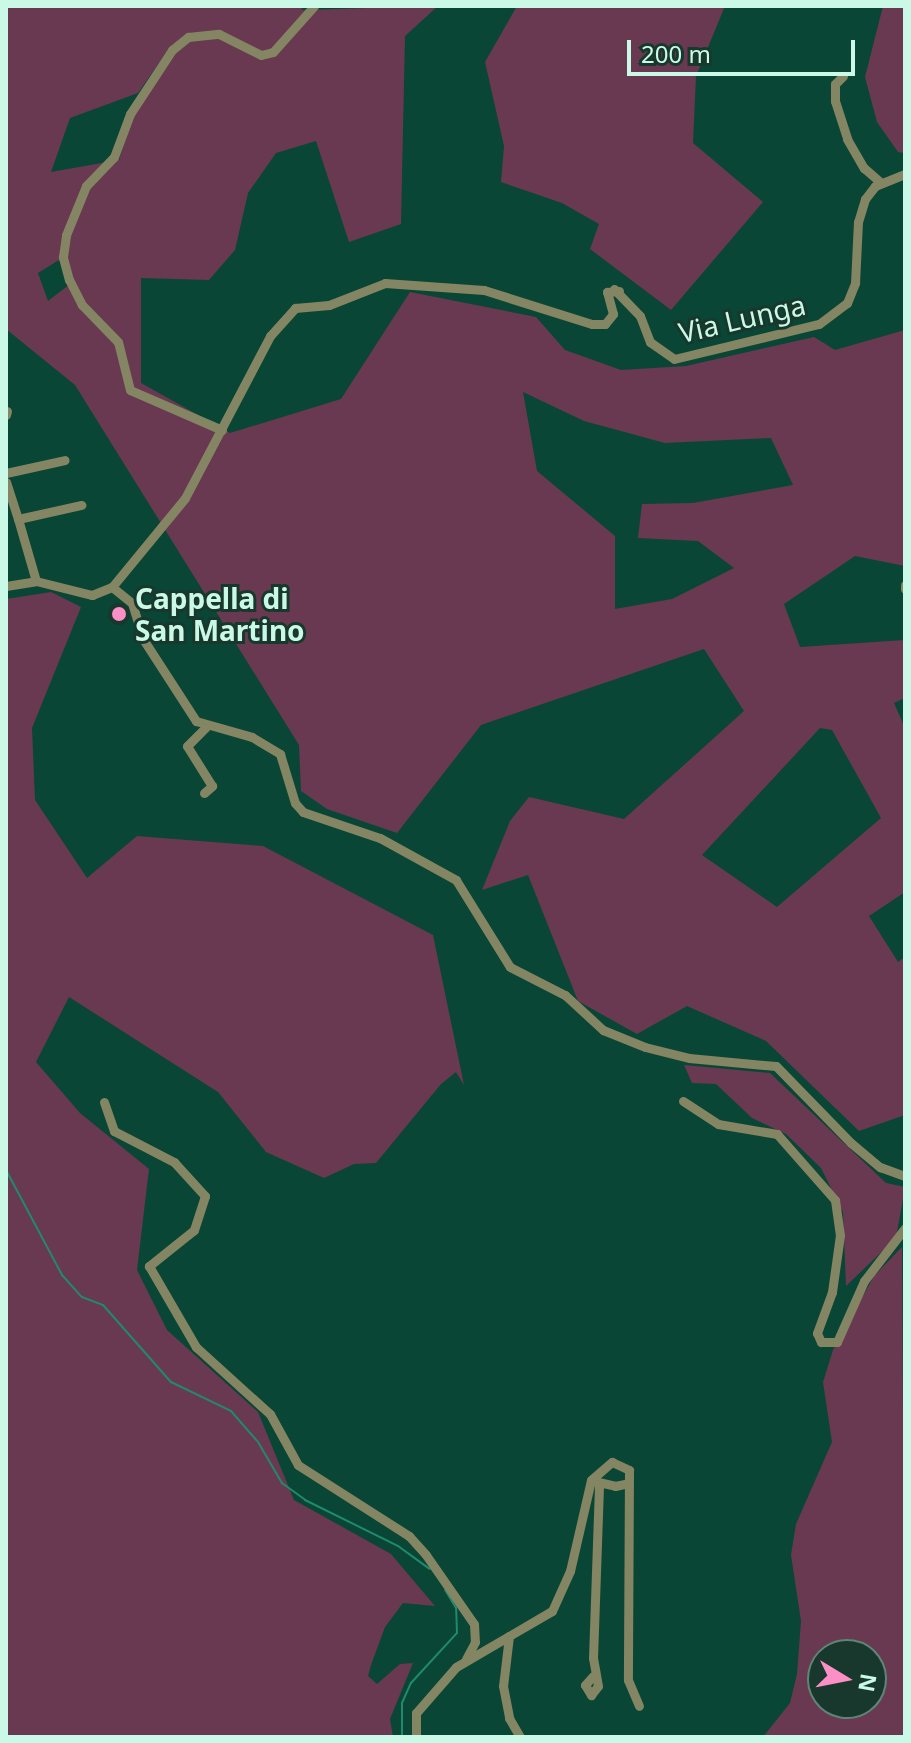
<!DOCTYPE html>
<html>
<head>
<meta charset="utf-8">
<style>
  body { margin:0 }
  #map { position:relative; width:911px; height:1743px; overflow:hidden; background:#0a4635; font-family:"Noto Sans",sans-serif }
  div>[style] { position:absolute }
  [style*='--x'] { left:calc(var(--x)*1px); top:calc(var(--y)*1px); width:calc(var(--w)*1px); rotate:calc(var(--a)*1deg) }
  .green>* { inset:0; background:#693951 }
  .stream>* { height:2px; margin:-1px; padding:0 1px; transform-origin:1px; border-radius:1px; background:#1f8a6c }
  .minor>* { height:9px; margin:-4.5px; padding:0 4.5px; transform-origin:4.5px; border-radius:4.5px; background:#848563 }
  .dots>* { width:22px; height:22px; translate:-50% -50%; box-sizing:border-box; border:4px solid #18382d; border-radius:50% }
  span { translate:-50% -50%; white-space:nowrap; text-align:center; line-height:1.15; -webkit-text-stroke:6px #18382d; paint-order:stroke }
  .street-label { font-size:28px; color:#caf9e7 }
  .poi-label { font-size:28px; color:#caf9e7; font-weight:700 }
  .left { translate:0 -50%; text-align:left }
  .frame { position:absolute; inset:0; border:8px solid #caf9e7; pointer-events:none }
  .north { position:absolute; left:807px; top:1639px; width:80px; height:80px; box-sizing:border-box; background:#18382d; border:2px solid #5f8577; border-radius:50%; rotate:100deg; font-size:22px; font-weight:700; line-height:32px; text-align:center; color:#caf9e7 }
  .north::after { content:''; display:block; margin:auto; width:28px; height:36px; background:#fb8fc6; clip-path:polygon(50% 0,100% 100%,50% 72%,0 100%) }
  .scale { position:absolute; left:627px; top:40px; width:228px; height:36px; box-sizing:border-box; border:4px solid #caf9e7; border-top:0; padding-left:10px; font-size:24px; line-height:28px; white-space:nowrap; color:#caf9e7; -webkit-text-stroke:6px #18382d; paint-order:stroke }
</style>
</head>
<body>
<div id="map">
  <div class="green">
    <div style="clip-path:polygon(evenodd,6px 6px,304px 6px,301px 10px,438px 6px,405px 36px,401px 224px,349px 242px,316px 141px,276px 153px,248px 193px,235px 250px,209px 280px,141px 278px,141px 383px,230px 433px,341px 399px,410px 292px,536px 317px,565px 350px,621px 370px,686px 366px,814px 337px,835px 350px,905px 330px,905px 566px,855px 556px,784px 604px,800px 647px,905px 640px,905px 698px,894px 703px,905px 728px,905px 892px,869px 916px,898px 962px,905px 957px,905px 1115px,859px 1131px,766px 1041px,687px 1006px,637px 1034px,578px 1001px,528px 875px,482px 890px,510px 821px,529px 797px,624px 819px,744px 711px,704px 649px,481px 725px,397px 833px,327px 809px,301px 791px,299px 745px,75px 385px,6px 329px,6px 6px,170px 47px,133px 116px,119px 160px,51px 172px,70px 118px,138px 93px,170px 47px,6px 6px,59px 260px,74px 281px,48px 301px,38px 273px,59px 260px,6px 6px,523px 392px,584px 421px,665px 443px,771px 438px,793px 485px,693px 503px,642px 504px,638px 538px,698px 541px,734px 568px,672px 599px,615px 609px,615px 536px,537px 471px,523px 392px,6px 6px,820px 728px,832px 730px,881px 818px,777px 907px,702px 855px,820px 728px)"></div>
    <div style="clip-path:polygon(517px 6px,725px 6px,696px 76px,693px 143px,763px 202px,671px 310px,590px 249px,599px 224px,562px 203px,501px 182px,504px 146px,485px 62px)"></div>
    <div style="clip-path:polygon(883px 6px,905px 6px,905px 153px,898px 152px,877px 122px,865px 77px)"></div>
    <div style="clip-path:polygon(51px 592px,81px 607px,32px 728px,35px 800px,87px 878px,137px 836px,263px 846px,433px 935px,464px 1085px,456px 1072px,441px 1084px,376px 1163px,354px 1164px,324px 1178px,266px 1152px,218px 1092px,69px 997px,36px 1062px,80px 1113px,149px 1169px,137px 1270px,167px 1330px,258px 1412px,294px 1500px,391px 1554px,435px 1606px,403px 1603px,385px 1627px,371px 1665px,368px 1676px,377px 1684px,400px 1664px,413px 1663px,390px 1719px,393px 1737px,6px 1737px,6px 599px)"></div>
    <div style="clip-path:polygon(684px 1065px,770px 1073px,886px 1183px,905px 1187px,896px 1238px,846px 1286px,843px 1212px,821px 1168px,786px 1134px,752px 1118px,716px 1084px,692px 1083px)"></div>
    <div style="clip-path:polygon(evenodd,902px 1247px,905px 1737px,763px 1737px,790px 1703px,797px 1674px,801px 1621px,791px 1555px,796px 1524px,832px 1442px,823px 1382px,833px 1350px,874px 1276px,902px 1247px,823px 1655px,871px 1655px,871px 1703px,823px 1703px,823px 1655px)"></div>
  </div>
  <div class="stream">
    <div style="--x:6;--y:1170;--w:119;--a:61.9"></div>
    <div style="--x:62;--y:1275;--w:30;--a:48"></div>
    <div style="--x:82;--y:1297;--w:22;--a:21"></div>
    <div style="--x:103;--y:1305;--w:103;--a:48.6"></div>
    <div style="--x:171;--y:1382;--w:67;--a:25.8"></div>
    <div style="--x:231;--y:1411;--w:41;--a:48.9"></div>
    <div style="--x:258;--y:1442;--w:48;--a:59.7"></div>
    <div style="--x:282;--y:1483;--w:29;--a:36"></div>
    <div style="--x:305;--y:1500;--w:104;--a:26.3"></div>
    <div style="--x:398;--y:1546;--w:39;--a:36"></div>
    <div style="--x:402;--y:1737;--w:34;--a:-90"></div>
    <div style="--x:402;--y:1703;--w:22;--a:-66"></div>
    <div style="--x:411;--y:1683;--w:68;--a:-47.4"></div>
    <div style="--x:457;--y:1633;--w:25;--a:-92"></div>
    <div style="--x:456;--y:1608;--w:21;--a:-121"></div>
  </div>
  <div class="minor">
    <div style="--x:843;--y:76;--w:11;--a:135"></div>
    <div style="--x:835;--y:84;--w:17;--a:90"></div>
    <div style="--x:835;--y:101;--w:40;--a:72"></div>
    <div style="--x:847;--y:139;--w:34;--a:60"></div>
    <div style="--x:864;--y:168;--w:23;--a:41"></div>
    <div style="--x:614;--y:289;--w:37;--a:46"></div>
    <div style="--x:640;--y:316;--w:28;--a:69"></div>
    <div style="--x:650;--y:342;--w:29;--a:35"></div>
    <div style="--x:674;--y:359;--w:149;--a:-13.6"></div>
    <div style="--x:819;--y:324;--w:35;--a:-37"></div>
    <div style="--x:847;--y:303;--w:22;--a:-68"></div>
    <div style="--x:855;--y:283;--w:61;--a:-87.2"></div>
    <div style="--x:858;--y:222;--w:24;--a:-73"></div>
    <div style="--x:865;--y:199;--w:16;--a:-52"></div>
    <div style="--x:875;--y:186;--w:32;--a:-22"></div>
    <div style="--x:6;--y:415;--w:4;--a:-76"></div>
    <div style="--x:222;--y:430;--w:100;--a:-156.5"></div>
    <div style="--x:130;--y:390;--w:49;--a:-104"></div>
    <div style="--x:118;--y:342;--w:52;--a:-134.2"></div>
    <div style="--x:82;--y:305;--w:28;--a:-117"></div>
    <div style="--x:69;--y:280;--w:24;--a:-105"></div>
    <div style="--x:63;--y:257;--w:22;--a:-82"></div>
    <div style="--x:66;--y:235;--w:53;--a:-67.8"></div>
    <div style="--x:86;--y:186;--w:40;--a:-46"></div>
    <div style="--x:114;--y:157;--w:46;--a:-69.6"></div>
    <div style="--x:130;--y:114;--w:77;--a:-56.7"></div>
    <div style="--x:172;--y:50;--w:21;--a:-39"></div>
    <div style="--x:188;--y:37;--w:31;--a:-6"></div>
    <div style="--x:219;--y:34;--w:47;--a:26.6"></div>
    <div style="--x:261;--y:55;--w:12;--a:-14"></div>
    <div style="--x:273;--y:52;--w:62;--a:-48.3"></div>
    <div style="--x:6;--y:473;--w:60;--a:-12.4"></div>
    <div style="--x:6;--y:482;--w:39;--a:72"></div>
    <div style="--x:36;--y:581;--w:65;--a:-106.2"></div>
    <div style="--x:18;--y:519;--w:65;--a:-12.5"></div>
    <div style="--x:905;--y:585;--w:4;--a:90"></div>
    <div style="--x:6;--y:586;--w:30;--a:-9"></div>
    <div style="--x:36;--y:581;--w:58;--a:14"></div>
    <div style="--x:92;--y:595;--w:22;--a:-22"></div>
    <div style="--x:112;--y:587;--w:115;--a:-50.6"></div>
    <div style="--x:185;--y:498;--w:183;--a:-62.3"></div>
    <div style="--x:270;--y:336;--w:38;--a:-48"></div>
    <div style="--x:295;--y:308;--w:34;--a:-5"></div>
    <div style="--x:329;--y:305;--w:60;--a:-21.4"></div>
    <div style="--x:385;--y:283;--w:99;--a:4"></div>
    <div style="--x:484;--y:290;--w:113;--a:17.5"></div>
    <div style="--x:592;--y:324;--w:13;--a:0"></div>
    <div style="--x:605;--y:324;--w:13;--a:-51"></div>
    <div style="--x:613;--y:314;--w:23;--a:-105"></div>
    <div style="--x:607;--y:292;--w:12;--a:-5"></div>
    <div style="--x:112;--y:587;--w:26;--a:39"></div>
    <div style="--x:132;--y:603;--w:38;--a:73"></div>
    <div style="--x:143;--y:639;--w:98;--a:57.1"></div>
    <div style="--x:196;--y:721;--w:58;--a:15.9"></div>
    <div style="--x:252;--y:737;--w:33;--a:31"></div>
    <div style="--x:280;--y:754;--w:51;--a:73"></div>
    <div style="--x:295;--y:803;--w:12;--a:48"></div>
    <div style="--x:303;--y:812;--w:81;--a:18.7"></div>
    <div style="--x:380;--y:838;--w:87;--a:28.9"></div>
    <div style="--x:456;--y:880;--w:102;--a:58.2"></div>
    <div style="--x:510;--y:967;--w:62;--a:27"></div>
    <div style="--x:565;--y:995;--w:52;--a:42.6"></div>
    <div style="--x:603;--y:1030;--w:45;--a:22"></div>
    <div style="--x:645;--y:1047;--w:45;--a:14"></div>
    <div style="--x:689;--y:1058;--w:87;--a:5.3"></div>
    <div style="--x:776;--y:1066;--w:107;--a:45.8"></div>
    <div style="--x:851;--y:1143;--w:38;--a:40"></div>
    <div style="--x:880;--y:1167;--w:27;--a:20"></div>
    <div style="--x:204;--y:793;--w:11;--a:-41"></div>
    <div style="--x:212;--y:786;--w:47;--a:-122"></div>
    <div style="--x:187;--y:746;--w:27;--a:-45"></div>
    <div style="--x:683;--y:1101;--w:42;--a:33.3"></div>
    <div style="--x:718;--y:1124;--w:60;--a:9.6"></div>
    <div style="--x:777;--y:1134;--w:88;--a:48.7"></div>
    <div style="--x:835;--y:1200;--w:35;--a:82"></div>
    <div style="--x:840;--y:1235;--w:58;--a:98"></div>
    <div style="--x:832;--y:1292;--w:44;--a:110.1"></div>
    <div style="--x:817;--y:1333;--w:10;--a:66"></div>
    <div style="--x:821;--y:1342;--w:16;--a:0"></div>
    <div style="--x:837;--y:1342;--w:67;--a:-66.1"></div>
    <div style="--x:864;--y:1281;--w:67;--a:-52.3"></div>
    <div style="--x:104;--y:1102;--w:31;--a:71"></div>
    <div style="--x:114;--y:1131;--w:68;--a:27.3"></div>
    <div style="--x:174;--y:1162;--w:46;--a:47.6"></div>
    <div style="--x:205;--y:1196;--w:36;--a:108"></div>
    <div style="--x:194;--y:1230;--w:58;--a:141.3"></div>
    <div style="--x:149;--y:1266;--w:94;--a:59.9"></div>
    <div style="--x:196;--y:1347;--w:100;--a:42.2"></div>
    <div style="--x:270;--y:1414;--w:58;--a:61.2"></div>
    <div style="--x:298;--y:1465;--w:132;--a:32.6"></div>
    <div style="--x:409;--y:1536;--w:25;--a:48"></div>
    <div style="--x:426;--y:1555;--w:84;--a:55.2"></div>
    <div style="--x:474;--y:1624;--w:18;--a:87"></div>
    <div style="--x:475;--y:1642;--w:19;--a:118"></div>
    <div style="--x:594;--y:1481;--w:22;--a:13"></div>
    <div style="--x:615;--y:1486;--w:14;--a:-12"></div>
    <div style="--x:509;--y:1636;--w:50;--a:96.8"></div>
    <div style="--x:503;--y:1686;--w:33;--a:79"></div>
    <div style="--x:509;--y:1718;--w:22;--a:60"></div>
    <div style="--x:593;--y:1676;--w:12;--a:132"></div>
    <div style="--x:585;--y:1685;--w:12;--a:59"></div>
    <div style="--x:591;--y:1695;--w:11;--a:-52"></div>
    <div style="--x:598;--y:1686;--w:28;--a:-100"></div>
    <div style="--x:593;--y:1658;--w:174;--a:-88"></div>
    <div style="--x:416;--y:1737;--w:24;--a:-90"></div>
    <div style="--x:416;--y:1713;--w:61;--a:-49"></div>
    <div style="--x:456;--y:1667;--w:111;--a:-30.3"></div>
    <div style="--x:552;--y:1611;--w:44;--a:-65.8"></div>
    <div style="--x:570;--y:1571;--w:93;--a:-77"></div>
    <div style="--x:591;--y:1480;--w:28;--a:-41"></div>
    <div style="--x:612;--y:1462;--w:19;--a:25"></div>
    <div style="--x:629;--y:1470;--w:210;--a:90.3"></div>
    <div style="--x:628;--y:1680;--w:28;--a:67"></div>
  </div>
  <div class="dots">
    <div style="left:119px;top:614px;background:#fb8fc6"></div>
  </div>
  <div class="street-label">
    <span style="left:742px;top:318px;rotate:-13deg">Via Lunga</span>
  </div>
  <div class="poi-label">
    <span class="left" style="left:135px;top:614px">Cappella di<br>San Martino</span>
  </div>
  <div class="frame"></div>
  <div class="north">N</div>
  <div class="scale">200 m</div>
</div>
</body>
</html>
